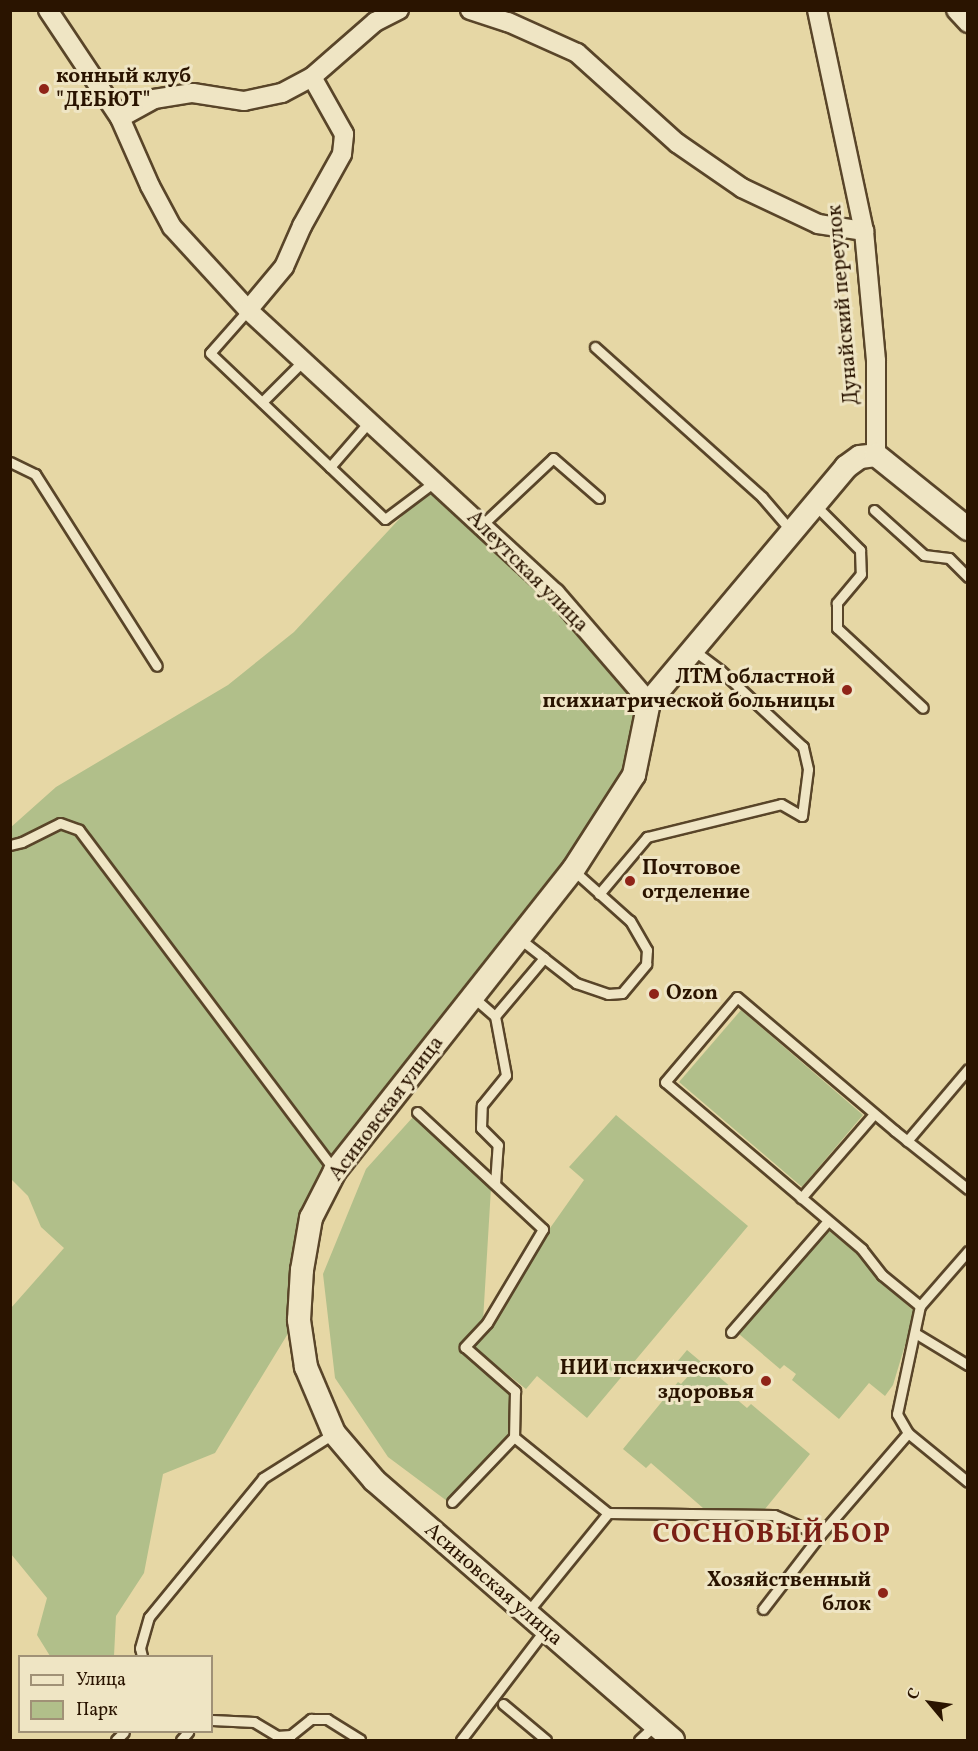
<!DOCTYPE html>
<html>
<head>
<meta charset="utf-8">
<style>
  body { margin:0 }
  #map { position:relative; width:978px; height:1751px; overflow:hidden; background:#e6d7a5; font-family:Vollkorn,serif }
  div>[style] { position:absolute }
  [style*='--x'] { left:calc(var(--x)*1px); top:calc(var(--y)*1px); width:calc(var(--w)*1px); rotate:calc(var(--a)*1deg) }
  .green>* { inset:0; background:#b1bf8a }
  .roads { filter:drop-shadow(2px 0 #594529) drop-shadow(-2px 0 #594529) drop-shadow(0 2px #594529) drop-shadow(0 -2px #594529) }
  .service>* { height:9px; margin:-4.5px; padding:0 4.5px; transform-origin:4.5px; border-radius:4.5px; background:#efe5c4 }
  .minor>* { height:18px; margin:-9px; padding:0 9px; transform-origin:9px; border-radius:9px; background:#efe5c4 }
  .tertiary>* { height:22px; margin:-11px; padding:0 11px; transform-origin:11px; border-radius:11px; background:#efe5c4 }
  .dots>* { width:16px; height:16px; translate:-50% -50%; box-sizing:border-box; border:3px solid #efe5c4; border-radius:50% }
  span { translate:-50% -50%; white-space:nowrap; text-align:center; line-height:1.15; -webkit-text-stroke:6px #efe5c4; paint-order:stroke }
  .poi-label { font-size:21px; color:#2a1400; font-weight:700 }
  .left { translate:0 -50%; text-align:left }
  .right { translate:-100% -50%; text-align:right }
  .street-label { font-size:21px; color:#2a1400 }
  .district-label { font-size:27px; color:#7a1f14; font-weight:700; letter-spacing:1.5px }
  .frame { position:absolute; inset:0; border:12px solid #2a1400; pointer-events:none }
  .legend { position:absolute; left:18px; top:1655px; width:195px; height:78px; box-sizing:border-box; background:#efe5c4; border:2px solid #a09176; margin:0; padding:8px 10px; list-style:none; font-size:18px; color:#2a1400 }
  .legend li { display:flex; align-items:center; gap:12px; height:30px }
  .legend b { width:30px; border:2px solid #a09176 }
  .north { position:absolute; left:900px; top:1673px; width:60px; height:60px; -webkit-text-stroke:4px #efe5c4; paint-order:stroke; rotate:299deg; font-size:16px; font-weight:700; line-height:24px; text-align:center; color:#2a1400 }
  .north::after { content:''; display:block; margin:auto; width:21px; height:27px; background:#2a1400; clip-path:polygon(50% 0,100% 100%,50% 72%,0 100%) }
</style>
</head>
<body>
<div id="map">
  <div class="green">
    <div style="clip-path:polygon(430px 486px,552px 595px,643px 704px,627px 772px,565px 865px,330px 1168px,295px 1322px,215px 1453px,163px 1474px,144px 1573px,116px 1616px,114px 1656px,50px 1656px,37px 1635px,47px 1598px,11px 1554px,11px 1308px,64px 1248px,41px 1227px,28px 1196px,11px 1179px,10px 828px,56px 787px,228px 685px,294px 632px)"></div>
    <div style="clip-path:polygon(741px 1010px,863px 1115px,802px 1187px,679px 1082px)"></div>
    <div style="clip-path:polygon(616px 1115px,748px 1226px,587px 1418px,537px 1376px,526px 1389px,473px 1347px,491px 1326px,548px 1231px,584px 1180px,569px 1167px)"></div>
    <div style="clip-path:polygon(413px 1117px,491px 1188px,483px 1321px,458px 1348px,511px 1392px,511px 1432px,447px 1501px,388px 1457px,335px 1378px,323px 1274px,366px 1169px)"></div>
    <div style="clip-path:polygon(828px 1230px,856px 1253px,879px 1280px,915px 1312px,893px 1385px,885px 1396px,869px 1383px,839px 1419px,792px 1380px,796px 1374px,784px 1365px,780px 1369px,739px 1334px)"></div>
    <div style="clip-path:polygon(687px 1350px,738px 1393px,734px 1397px,747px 1408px,751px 1404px,810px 1454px,765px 1509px,703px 1508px,651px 1463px,646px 1468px,623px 1449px,678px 1382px,681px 1384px,690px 1374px,677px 1362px)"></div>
  </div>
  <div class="roads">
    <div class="service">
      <div style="--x:248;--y:310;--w:57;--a:131.5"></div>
      <div style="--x:210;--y:353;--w:241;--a:43.5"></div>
      <div style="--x:385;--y:519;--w:60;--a:-36.9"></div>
      <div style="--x:595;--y:347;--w:224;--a:41.9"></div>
      <div style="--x:762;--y:497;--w:46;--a:49.4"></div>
      <div style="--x:262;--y:402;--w:58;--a:-45"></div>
      <div style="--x:10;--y:462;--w:28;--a:26"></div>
      <div style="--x:35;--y:474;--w:227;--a:57.6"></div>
      <div style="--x:330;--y:467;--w:60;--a:-49.1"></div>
      <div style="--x:815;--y:505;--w:64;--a:45"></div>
      <div style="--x:860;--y:550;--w:24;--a:88"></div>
      <div style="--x:861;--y:574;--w:38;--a:130"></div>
      <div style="--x:837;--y:603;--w:25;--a:90"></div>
      <div style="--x:837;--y:628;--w:117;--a:42.9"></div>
      <div style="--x:874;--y:510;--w:67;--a:42"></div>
      <div style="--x:924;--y:555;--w:25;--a:7"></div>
      <div style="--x:949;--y:558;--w:27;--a:45"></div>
      <div style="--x:483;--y:524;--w:96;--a:-43.3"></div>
      <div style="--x:553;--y:458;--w:61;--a:41"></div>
      <div style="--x:10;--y:845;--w:12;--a:-14"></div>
      <div style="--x:22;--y:842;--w:42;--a:-26.6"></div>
      <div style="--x:60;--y:823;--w:20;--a:20"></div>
      <div style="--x:79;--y:830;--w:426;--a:53.1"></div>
      <div style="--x:599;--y:894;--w:75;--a:-49.9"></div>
      <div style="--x:647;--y:837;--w:138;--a:-13.8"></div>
      <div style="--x:781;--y:804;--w:24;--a:30"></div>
      <div style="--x:802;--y:816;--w:47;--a:-82.7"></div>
      <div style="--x:808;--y:769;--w:23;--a:-103"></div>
      <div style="--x:803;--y:747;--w:113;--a:-137.1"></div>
      <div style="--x:720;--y:670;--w:34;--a:-143"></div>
      <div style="--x:520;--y:939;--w:31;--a:38"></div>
      <div style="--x:473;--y:997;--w:29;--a:41"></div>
      <div style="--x:417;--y:1112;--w:172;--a:42.9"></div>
      <div style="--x:543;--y:1229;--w:109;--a:120.8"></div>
      <div style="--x:487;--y:1323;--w:33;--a:133"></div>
      <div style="--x:465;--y:1347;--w:67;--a:41.3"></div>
      <div style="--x:515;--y:1391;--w:46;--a:91.2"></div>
      <div style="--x:514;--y:1437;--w:121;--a:39"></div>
      <div style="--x:608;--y:1513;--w:166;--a:0.7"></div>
      <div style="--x:774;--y:1515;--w:50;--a:23.5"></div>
      <div style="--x:907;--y:1141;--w:94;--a:-49.7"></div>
      <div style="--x:495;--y:1184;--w:39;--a:-86"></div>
      <div style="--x:498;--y:1145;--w:24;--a:-135"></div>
      <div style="--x:481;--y:1128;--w:23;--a:-88"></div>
      <div style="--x:482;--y:1105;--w:38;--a:-51"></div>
      <div style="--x:506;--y:1075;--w:60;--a:-100.6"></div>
      <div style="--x:495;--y:1016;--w:76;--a:-49.8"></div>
      <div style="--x:544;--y:958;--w:41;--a:38"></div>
      <div style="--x:576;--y:983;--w:34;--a:19"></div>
      <div style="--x:608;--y:994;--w:14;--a:-4"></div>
      <div style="--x:622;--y:993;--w:38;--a:-50"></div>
      <div style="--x:646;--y:964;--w:14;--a:-86"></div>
      <div style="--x:647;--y:950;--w:34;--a:-120"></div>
      <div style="--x:630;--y:921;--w:75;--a:-138.2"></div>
      <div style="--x:801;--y:1198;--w:111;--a:-49"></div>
      <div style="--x:920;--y:1306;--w:49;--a:-140.8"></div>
      <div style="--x:882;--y:1275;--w:33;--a:-128"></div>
      <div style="--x:862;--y:1249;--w:258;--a:-139.7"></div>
      <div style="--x:665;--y:1082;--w:111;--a:-49.7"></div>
      <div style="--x:737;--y:997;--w:207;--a:40.3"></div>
      <div style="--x:895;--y:1131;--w:93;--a:38.5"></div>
      <div style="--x:731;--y:1332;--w:147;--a:-48.9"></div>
      <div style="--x:915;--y:1333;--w:62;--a:31.1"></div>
      <div style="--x:908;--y:1433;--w:77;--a:39.2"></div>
      <div style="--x:452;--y:1502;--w:90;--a:-46.4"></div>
      <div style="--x:763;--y:1609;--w:93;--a:-52.4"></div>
      <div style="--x:820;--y:1535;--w:135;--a:-49.2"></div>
      <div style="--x:908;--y:1433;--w:22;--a:-120"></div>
      <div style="--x:897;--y:1414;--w:110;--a:-78"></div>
      <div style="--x:920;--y:1306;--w:73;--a:-48.9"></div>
      <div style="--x:526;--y:1614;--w:130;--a:-50.9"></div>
      <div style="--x:142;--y:1656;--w:8;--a:-104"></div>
      <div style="--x:140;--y:1648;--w:32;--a:-74"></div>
      <div style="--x:149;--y:1617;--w:180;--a:-50.6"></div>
      <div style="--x:263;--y:1478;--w:83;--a:-32.2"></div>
      <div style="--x:503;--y:1704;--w:56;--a:39.9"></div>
      <div style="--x:212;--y:1720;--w:42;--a:2.7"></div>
      <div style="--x:254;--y:1722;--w:27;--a:31"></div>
      <div style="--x:277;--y:1736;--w:14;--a:-4"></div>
      <div style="--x:291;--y:1735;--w:26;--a:-39"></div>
      <div style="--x:311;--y:1719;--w:16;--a:0"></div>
      <div style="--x:327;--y:1719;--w:39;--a:32"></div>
      <div style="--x:116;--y:1740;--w:11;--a:-45"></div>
      <div style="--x:181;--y:1740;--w:11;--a:-49"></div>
      <div style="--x:461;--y:1740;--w:137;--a:-52.7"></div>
      <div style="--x:639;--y:1740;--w:22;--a:-43"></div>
    </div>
    <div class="minor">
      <div style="--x:48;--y:10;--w:130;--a:56.3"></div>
      <div style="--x:120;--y:118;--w:74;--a:66.2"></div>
      <div style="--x:150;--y:186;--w:47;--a:61.8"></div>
      <div style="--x:172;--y:227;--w:113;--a:47.5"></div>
      <div style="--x:248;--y:310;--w:418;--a:42.7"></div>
      <div style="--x:555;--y:593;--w:144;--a:49.2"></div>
      <div style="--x:470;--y:10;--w:40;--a:18"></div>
      <div style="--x:508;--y:22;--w:76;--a:24.2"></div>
      <div style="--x:577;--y:53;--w:135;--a:42"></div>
      <div style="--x:677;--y:143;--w:79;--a:34.7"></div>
      <div style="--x:742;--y:188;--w:84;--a:25.3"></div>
      <div style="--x:818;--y:224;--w:47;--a:8.7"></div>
      <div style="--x:817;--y:10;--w:226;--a:78"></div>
      <div style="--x:864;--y:231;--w:131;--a:84.7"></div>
      <div style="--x:876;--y:361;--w:94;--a:90"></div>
      <div style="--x:956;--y:10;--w:18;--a:47"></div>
      <div style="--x:120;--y:118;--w:39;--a:-29"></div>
      <div style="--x:154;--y:99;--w:39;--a:-9"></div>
      <div style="--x:193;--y:93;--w:52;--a:8.9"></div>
      <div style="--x:244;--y:101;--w:39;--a:-12"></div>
      <div style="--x:282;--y:93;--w:34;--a:-28"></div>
      <div style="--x:312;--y:77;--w:84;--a:-41.1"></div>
      <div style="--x:375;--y:22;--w:27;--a:-27"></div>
      <div style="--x:248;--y:310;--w:56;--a:-50.1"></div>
      <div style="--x:284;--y:267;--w:45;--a:-66.3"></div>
      <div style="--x:302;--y:226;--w:82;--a:-60.9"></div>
      <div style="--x:342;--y:154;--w:20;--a:-84"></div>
      <div style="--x:344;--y:134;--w:65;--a:-119.3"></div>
    </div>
    <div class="tertiary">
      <div style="--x:673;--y:1740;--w:396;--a:-139"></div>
      <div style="--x:374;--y:1480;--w:62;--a:-130.4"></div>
      <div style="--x:334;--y:1433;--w:72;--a:-113"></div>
      <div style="--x:306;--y:1367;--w:48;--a:-98.5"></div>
      <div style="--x:299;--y:1320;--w:50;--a:-86.6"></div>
      <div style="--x:302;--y:1270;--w:53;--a:-80.2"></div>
      <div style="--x:311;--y:1218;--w:53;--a:-62.9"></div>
      <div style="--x:335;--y:1171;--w:384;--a:-51.7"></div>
      <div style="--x:573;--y:870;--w:113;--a:-57.3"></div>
      <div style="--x:634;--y:775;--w:75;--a:-78.4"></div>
      <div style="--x:649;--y:702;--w:307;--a:-50"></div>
      <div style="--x:846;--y:467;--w:17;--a:-36"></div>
      <div style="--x:860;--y:457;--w:16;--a:-7"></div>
      <div style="--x:876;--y:455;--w:118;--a:38.8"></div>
    </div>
  </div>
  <div class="dots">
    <div style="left:44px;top:89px;background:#8f2418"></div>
    <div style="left:847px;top:690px;background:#8f2418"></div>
    <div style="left:630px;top:881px;background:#8f2418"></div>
    <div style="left:654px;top:994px;background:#8f2418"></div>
    <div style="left:766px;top:1381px;background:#8f2418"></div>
    <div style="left:883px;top:1593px;background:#8f2418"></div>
  </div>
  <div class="poi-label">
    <span class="left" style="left:56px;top:89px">конный клуб<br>"ДЕБЮТ"</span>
    <span class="right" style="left:835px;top:690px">ЛТМ областной<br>психиатрической больницы</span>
    <span class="left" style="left:642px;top:881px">Почтовое<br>отделение</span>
    <span class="left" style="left:666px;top:994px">Ozon</span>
    <span class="right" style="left:754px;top:1381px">НИИ психического<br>здоровья</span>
    <span class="right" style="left:871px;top:1593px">Хозяйственный<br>блок</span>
  </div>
  <div class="street-label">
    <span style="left:844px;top:305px;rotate:-95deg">Дунайский переулок</span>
    <span style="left:527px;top:572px;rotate:45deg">Алеутская улица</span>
    <span style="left:387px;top:1109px;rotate:-53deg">Асиновская улица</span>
    <span style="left:493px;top:1585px;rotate:41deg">Асиновская улица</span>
  </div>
  <div class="district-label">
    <span style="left:772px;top:1536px">СОСНОВЫЙ БОР</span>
  </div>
  <div class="frame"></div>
  <ul class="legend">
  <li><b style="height:8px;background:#efe5c4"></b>Улица</li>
  <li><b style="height:16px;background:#b1bf8a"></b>Парк</li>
  </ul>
  <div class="north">С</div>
</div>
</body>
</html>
